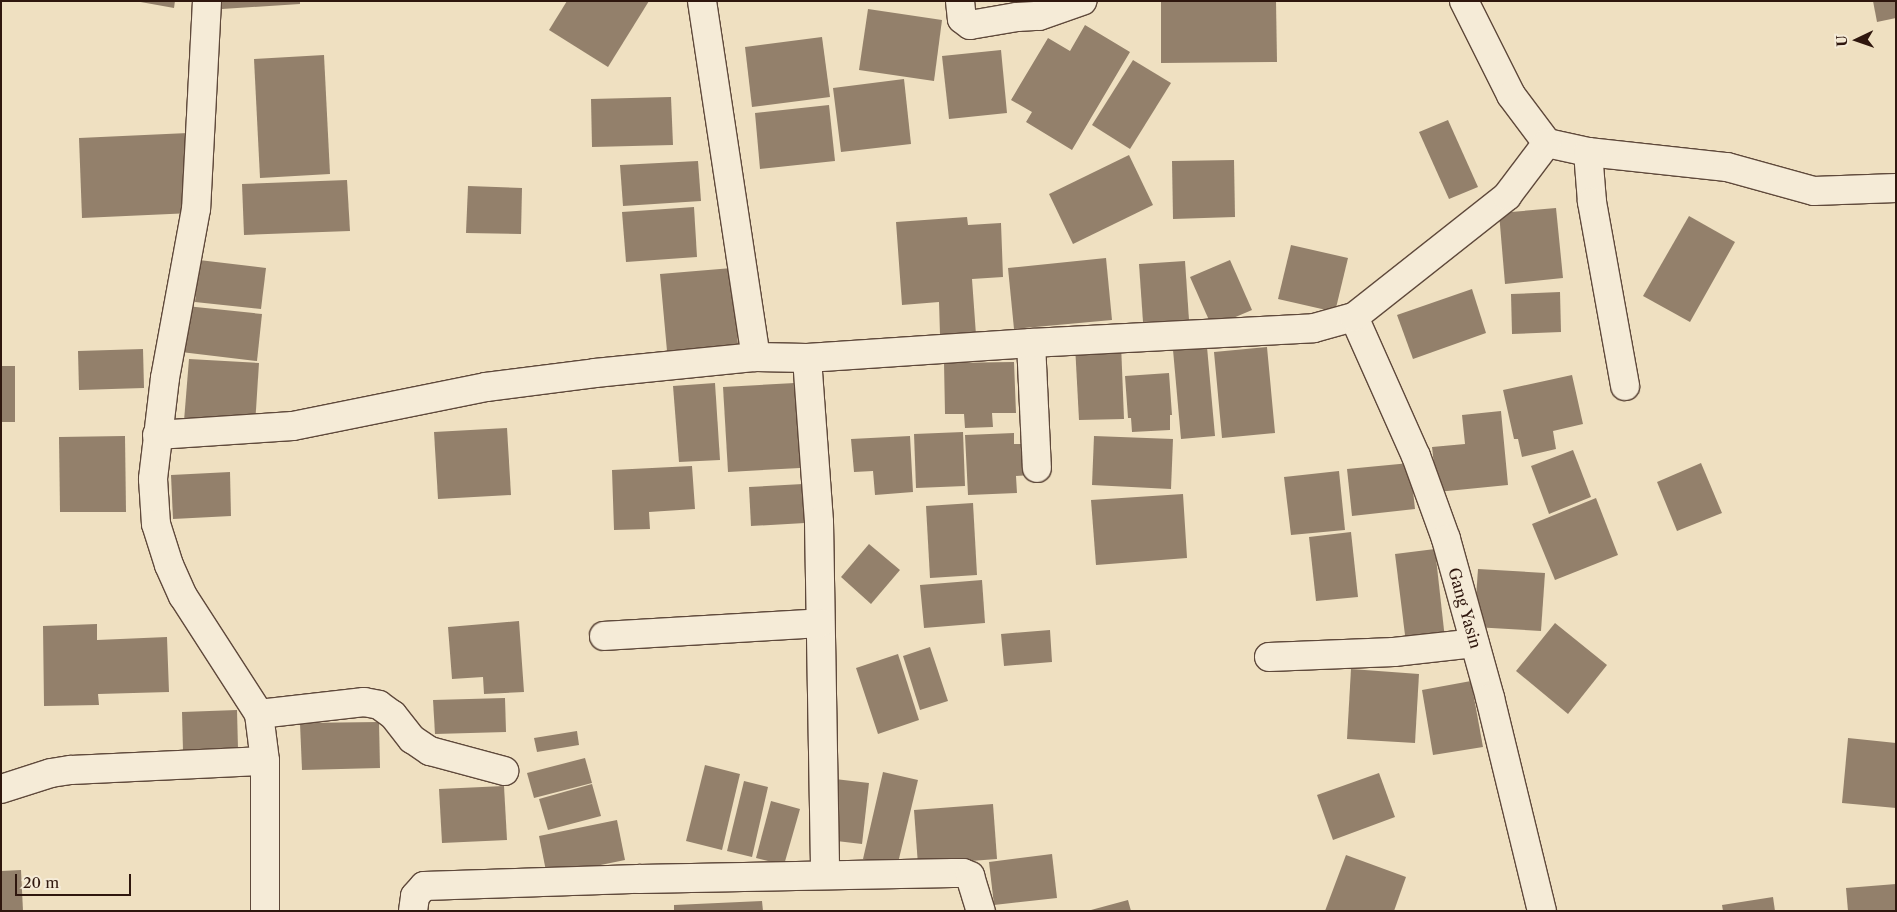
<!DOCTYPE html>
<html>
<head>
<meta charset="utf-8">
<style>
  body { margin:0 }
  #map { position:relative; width:1897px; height:912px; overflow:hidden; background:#efe0c1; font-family:"Libre Caslon Text",serif }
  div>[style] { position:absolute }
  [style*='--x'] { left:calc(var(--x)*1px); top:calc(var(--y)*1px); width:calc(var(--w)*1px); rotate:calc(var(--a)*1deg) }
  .building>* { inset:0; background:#93806b }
  .roads { filter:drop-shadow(1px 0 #5f493b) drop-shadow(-1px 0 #5f493b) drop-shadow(0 1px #5f493b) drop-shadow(0 -1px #5f493b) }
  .minor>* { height:28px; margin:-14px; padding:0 14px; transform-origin:14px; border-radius:14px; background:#f5ebd7 }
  span { translate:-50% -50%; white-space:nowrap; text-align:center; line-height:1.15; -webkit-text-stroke:4px #f5ebd7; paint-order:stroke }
  .street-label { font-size:16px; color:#2f170e }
  .frame { position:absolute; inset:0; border:2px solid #2f170e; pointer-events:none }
  .north { position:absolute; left:1832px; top:15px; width:50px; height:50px; -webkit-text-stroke:4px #f5ebd7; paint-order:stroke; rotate:267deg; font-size:14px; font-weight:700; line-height:20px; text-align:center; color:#2f170e }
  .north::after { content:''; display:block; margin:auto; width:18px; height:22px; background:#2f170e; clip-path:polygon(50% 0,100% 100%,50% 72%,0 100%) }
  .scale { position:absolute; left:15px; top:874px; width:116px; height:22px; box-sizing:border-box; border:2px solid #2f170e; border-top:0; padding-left:6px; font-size:15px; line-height:18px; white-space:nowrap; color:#2f170e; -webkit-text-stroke:4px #f5ebd7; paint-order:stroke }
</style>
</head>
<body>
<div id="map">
  <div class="building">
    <div style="clip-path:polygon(135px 1px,175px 1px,174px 8px)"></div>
    <div style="clip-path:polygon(221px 1px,300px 1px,300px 4px,222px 9px)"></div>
    <div style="clip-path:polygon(567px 1px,649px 1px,608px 67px,549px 30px)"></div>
    <div style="clip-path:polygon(1161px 1px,1276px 1px,1277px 62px,1161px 63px)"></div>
    <div style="clip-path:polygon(1873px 1px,1896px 1px,1896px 18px,1877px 22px)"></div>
    <div style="clip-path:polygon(868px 9px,942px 20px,934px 81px,859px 70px)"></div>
    <div style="clip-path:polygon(1085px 25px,1130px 52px,1072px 150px,1026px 122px,1032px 112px,1011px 100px,1048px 38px,1070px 51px)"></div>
    <div style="clip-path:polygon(822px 37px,830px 97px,752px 107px,745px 47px)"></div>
    <div style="clip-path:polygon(1001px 50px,1007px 113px,949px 119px,942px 56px)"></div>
    <div style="clip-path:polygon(324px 55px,330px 174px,260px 178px,254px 59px)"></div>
    <div style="clip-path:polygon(1133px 60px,1171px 83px,1130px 149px,1092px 125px)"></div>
    <div style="clip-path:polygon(904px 79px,911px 144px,841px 152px,833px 88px)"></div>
    <div style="clip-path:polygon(671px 97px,673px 145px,592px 147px,591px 99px)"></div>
    <div style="clip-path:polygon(829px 105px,835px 161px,760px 169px,755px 113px)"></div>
    <div style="clip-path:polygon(1448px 120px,1478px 187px,1449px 199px,1419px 132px)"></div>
    <div style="clip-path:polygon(188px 133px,192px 213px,82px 218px,79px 138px)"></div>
    <div style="clip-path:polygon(1129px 155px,1153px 205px,1073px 244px,1049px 194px)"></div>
    <div style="clip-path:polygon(1234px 160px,1235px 217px,1173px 219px,1172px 161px)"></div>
    <div style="clip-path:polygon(698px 161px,701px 201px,623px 206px,620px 165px)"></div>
    <div style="clip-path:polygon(347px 180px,350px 231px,244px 235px,242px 184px)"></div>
    <div style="clip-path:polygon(468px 186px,522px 188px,521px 234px,466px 233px)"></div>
    <div style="clip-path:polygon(694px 207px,697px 257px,626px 262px,622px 212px)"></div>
    <div style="clip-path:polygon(1556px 208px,1563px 278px,1505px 284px,1499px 213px)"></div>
    <div style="clip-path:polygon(1689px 216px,1735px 242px,1690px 322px,1643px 296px)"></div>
    <div style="clip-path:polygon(967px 217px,968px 225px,1001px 223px,1003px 277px,972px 279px,976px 335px,940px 335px,939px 302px,902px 305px,896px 222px)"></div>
    <div style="clip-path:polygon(1291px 245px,1348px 258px,1335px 312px,1278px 299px)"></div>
    <div style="clip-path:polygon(1106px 258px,1112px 320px,1014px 329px,1008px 268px)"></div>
    <div style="clip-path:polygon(199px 260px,266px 268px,261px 309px,195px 302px)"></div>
    <div style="clip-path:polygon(1230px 260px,1252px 310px,1212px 327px,1190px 277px)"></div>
    <div style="clip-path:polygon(1185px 261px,1189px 320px,1143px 322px,1139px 264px)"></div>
    <div style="clip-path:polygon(732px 268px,738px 345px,667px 351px,660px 274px)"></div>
    <div style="clip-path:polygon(1472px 289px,1486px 333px,1413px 359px,1397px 315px)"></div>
    <div style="clip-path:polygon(1560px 292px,1561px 332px,1512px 334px,1511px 294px)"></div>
    <div style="clip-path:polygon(186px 306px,262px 314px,257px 361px,181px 352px)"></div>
    <div style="clip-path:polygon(1121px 344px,1124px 419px,1079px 420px,1075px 345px)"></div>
    <div style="clip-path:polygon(1207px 347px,1215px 436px,1181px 439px,1173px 350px)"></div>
    <div style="clip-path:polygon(1267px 347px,1275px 433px,1222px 438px,1214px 352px)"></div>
    <div style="clip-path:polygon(143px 349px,144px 388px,79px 390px,78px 351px)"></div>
    <div style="clip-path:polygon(189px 359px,259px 363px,255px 425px,184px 421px)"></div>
    <div style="clip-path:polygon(1014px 362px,1016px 413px,992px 413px,993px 427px,965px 428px,964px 414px,945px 414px,944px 363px)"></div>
    <div style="clip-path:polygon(1px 366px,15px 366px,15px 422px,1px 422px)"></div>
    <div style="clip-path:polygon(1169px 373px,1172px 415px,1170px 415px,1170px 430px,1132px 432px,1131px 418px,1128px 418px,1125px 376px)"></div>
    <div style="clip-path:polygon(1572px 375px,1583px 424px,1553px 431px,1556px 449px,1522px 457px,1518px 439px,1514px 439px,1503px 390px)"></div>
    <div style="clip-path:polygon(715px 383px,720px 460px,679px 462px,673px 386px)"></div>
    <div style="clip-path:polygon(795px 383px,800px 468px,728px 472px,723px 387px)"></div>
    <div style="clip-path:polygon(1501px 411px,1508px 485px,1437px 492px,1432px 447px,1465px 444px,1462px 415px)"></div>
    <div style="clip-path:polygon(507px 428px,511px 495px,438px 499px,434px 432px)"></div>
    <div style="clip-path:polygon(963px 432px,965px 486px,916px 488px,914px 434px)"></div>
    <div style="clip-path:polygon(1014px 433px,1014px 444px,1029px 444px,1031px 475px,1016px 476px,1017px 493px,968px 495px,965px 435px)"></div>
    <div style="clip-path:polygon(125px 436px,126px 512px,60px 512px,59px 437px)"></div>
    <div style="clip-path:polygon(910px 436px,913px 492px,875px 495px,873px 471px,854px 472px,851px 439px)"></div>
    <div style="clip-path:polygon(1094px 436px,1173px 439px,1171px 489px,1092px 485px)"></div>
    <div style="clip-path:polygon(1573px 450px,1591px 497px,1549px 514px,1531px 466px)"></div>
    <div style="clip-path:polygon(1410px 463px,1415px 509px,1352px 516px,1347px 469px)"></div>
    <div style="clip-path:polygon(1701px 463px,1722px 513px,1677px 531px,1657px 482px)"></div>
    <div style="clip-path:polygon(692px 466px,695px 509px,649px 512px,650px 529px,614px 530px,612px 470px)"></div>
    <div style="clip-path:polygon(1339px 471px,1345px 530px,1291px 535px,1284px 477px)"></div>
    <div style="clip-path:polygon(230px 472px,231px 516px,173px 519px,171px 475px)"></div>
    <div style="clip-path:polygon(803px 484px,805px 523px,751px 526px,749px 487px)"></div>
    <div style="clip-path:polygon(1183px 494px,1187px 558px,1096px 565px,1091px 500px)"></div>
    <div style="clip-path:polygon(1596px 498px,1618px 555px,1555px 580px,1532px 524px)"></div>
    <div style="clip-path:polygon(973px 503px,977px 575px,930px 578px,926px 506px)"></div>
    <div style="clip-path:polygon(1351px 532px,1358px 597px,1316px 601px,1309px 537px)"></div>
    <div style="clip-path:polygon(869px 544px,900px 570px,871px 604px,841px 577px)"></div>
    <div style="clip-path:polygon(1435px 549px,1445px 639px,1406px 643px,1395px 554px)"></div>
    <div style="clip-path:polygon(1478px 569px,1545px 573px,1541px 631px,1474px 627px)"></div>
    <div style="clip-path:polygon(982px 580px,985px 623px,924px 628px,920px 585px)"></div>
    <div style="clip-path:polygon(519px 621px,524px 692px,484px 694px,483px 677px,452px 679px,448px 627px)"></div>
    <div style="clip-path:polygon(1555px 623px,1607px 665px,1568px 714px,1516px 671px)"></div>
    <div style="clip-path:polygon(97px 624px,97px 640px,167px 637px,169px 692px,98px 694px,99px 705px,44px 706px,43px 626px)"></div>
    <div style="clip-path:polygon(1050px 630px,1052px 662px,1004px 666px,1001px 634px)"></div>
    <div style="clip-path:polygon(930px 647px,948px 701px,920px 710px,903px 656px)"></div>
    <div style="clip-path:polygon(898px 654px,919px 720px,878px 734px,856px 668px)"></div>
    <div style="clip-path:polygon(1351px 669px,1419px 674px,1415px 743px,1347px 739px)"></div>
    <div style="clip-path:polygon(1471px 681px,1483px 747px,1433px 755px,1422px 690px)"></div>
    <div style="clip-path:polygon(505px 698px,506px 732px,435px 734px,433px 700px)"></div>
    <div style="clip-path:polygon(237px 710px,238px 749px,183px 751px,182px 712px)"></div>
    <div style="clip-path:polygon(379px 722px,380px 768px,302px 770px,300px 723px)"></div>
    <div style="clip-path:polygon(577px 731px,579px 745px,537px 752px,534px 738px)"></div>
    <div style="clip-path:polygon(1848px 738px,1896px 743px,1896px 808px,1842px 803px)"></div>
    <div style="clip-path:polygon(585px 758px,592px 783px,534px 798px,527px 773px)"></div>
    <div style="clip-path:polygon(705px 765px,740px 774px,722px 850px,686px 841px)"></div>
    <div style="clip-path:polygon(883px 772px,918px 780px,897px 867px,863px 859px)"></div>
    <div style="clip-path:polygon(1379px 773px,1395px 817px,1333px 840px,1317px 795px)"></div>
    <div style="clip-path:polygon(835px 779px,869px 783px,862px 844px,828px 840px)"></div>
    <div style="clip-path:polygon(744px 781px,768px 787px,752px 857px,727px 851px)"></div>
    <div style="clip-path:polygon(592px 784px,601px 816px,548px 830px,539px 799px)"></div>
    <div style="clip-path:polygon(504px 786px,507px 840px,442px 843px,439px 789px)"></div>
    <div style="clip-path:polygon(771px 801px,800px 809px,784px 865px,756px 858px)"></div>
    <div style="clip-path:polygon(993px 804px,997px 859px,918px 865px,914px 810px)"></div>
    <div style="clip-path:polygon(617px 820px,625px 860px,547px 876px,539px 836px)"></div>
    <div style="clip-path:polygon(1052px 854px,1057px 898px,994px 905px,989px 862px)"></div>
    <div style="clip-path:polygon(1346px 855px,1406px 877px,1394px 911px,1325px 911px)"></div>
    <div style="clip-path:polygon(21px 870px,23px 911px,1px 911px,1px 871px)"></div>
    <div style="clip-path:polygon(1896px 884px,1896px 911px,1848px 911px,1846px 888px)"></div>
    <div style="clip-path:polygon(1773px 897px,1775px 911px,1723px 911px,1722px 905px)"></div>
    <div style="clip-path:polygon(1128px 900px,1131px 911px,1091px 911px,1091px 910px)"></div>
    <div style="clip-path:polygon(762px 901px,763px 911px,674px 911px,674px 905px)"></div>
  </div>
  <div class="roads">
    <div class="minor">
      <div style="--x:207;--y:1;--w:208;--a:93"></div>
      <div style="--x:196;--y:209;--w:172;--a:100.4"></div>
      <div style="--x:165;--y:378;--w:102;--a:96.8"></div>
      <div style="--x:153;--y:479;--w:45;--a:86.2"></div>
      <div style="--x:156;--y:524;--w:43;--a:72.4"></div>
      <div style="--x:169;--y:565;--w:34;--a:66"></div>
      <div style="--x:183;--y:596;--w:140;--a:57.2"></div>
      <div style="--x:259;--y:714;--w:47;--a:82.7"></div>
      <div style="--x:265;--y:761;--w:150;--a:90"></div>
      <div style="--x:702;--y:1;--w:360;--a:81.4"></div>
      <div style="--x:960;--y:1;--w:18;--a:84"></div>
      <div style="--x:962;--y:19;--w:10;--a:37"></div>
      <div style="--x:970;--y:25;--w:48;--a:-9.7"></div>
      <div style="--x:1017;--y:17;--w:22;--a:-3"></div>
      <div style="--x:1039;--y:16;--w:46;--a:-19.2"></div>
      <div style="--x:1464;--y:1;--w:105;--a:63.4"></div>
      <div style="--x:1511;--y:95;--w:60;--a:53.1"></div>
      <div style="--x:1547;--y:143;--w:42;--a:12.4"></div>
      <div style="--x:1588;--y:152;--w:140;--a:6.2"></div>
      <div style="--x:1727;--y:167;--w:90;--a:15.4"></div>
      <div style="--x:1814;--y:191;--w:82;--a:-2.1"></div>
      <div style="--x:1588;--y:152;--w:50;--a:85.4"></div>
      <div style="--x:1592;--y:202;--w:187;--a:79.8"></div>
      <div style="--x:1354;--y:317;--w:152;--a:66"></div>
      <div style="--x:1416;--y:456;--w:88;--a:70.1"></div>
      <div style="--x:1446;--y:539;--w:165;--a:74.5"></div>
      <div style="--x:1490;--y:698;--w:219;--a:76.3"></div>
      <div style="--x:1031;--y:343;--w:125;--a:87.3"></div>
      <div style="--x:807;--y:358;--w:164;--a:85.8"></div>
      <div style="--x:819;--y:522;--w:353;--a:89"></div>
      <div style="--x:157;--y:435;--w:136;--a:-3.8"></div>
      <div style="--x:293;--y:426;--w:197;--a:-11.4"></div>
      <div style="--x:486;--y:387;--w:110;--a:-7.3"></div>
      <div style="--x:595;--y:373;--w:162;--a:-5.7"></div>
      <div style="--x:756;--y:357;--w:51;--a:1.1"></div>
      <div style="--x:807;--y:358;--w:225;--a:-3.8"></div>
      <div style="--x:1031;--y:343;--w:283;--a:-3"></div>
      <div style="--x:1314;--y:328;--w:41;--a:-15.4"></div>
      <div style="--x:1354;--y:317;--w:195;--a:-38.3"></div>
      <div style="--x:1507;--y:196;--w:66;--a:-53"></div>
      <div style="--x:604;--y:636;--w:216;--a:-3.4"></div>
      <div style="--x:1269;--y:657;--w:125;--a:-2.3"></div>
      <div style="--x:1394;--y:652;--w:81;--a:-6.3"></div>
      <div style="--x:259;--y:714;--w:106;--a:-6.5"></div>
      <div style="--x:364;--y:702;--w:15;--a:11"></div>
      <div style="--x:379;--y:705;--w:17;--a:36"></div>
      <div style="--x:393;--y:715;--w:31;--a:52"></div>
      <div style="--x:412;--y:739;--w:22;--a:34"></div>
      <div style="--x:430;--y:751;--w:77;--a:15.1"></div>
      <div style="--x:1;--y:789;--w:52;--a:-17.7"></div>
      <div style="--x:51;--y:773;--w:20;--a:-9"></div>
      <div style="--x:71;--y:770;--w:194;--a:-2.7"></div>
      <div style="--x:413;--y:911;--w:15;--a:-82"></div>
      <div style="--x:415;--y:896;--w:13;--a:-48"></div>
      <div style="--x:424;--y:886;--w:215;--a:-1.9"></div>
      <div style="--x:639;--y:879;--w:314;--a:-1.1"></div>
      <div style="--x:953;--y:873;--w:10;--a:0"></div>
      <div style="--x:963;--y:873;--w:8;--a:23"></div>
      <div style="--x:970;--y:876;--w:37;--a:73"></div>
    </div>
  </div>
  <div class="street-label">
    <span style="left:1465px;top:608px;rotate:74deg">Gang Yasin</span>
  </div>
  <div class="frame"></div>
  <div class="north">U</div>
  <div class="scale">20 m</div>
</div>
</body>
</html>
